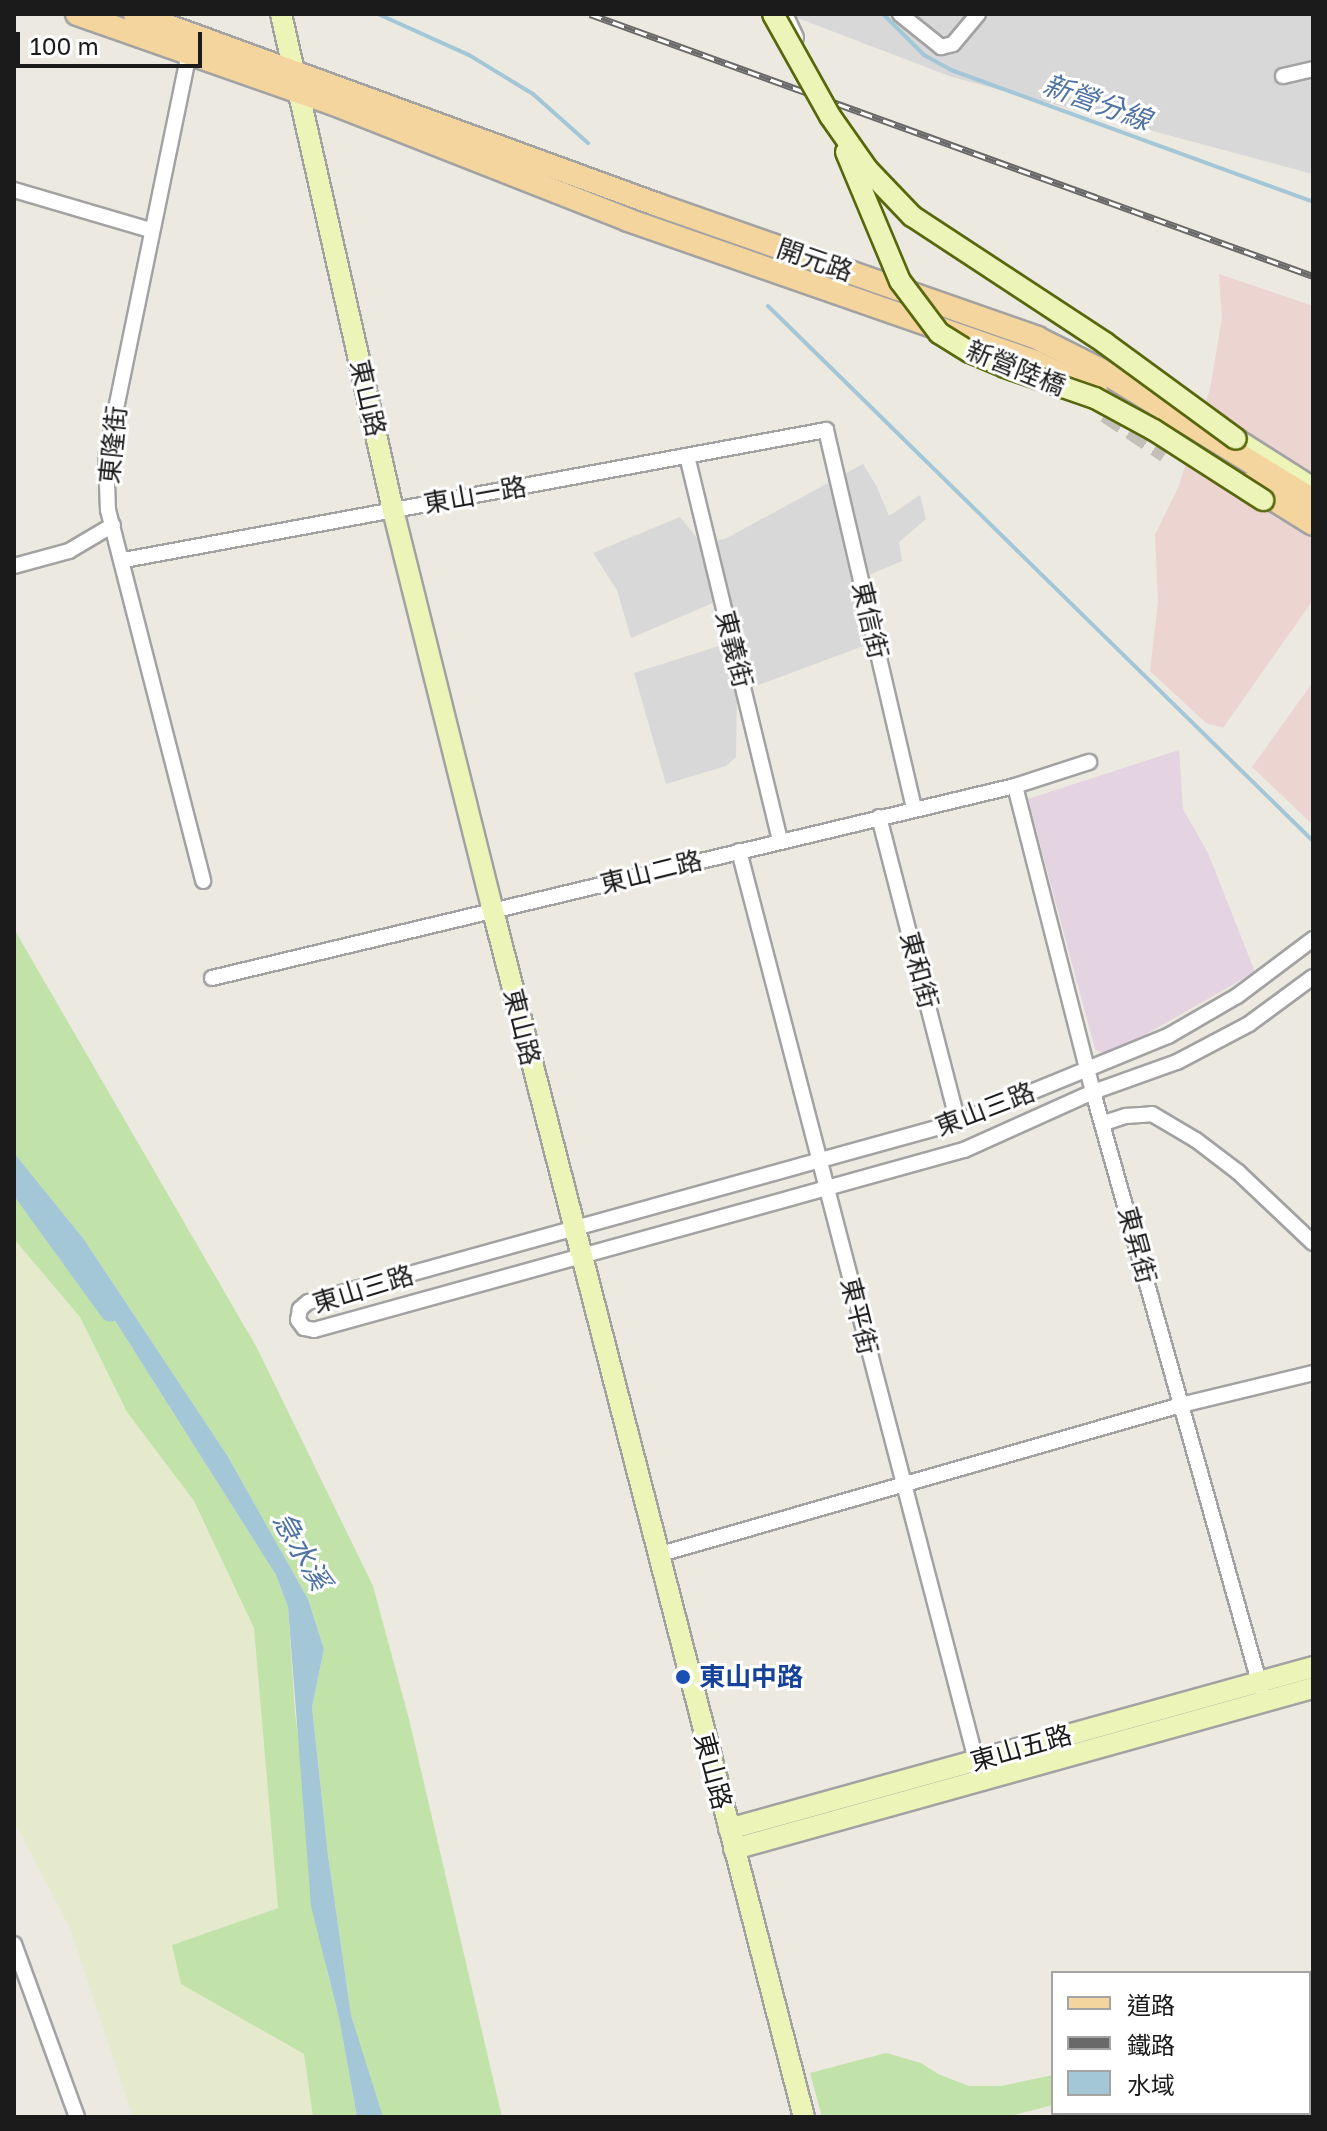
<!DOCTYPE html>
<html>
<head>
<meta charset="utf-8">
<style>
  body { margin:0 }
  #map { position:relative; width:1327px; height:2131px; overflow:hidden; background:#ece9e1; font-family:"Golos Text","Noto Sans TC",sans-serif }
  div>[style] { position:absolute }
  [style*='--x'] { left:calc(var(--x)*1px); top:calc(var(--y)*1px); width:calc(var(--w)*1px); rotate:calc(var(--a)*1deg) }
  .residential>* { inset:0; background:#d9d8d8 }
  .commercial>* { inset:0; background:#ecd4d0 }
  .industrial>* { inset:0; background:#e4d3e0 }
  .farmland>* { inset:0; background:#e5eacd }
  .grass>* { inset:0; background:#c1e3a9 }
  .water>* { inset:0; background:#a4c7d7 }
  .stream>* { height:4px; margin:-2px; padding:0 2px; transform-origin:2px; border-radius:2px; background:#a4c7d7 }
  .river>* { height:22px; margin:-11px; padding:0 11px; transform-origin:11px; border-radius:11px; background:#a4c7d7 }
  .secondary-tunnel>* { height:20px; margin-top:-10px; transform-origin:0; background:repeating-linear-gradient(90deg,#c2c0b9 0 20px,transparent 0 30px) }
  .roads { filter:drop-shadow(2px 0 #a2a2a2) drop-shadow(-2px 0 #a2a2a2) drop-shadow(0 2px #a2a2a2) drop-shadow(0 -2px #a2a2a2) }
  .street>* { height:14px; margin:-7px; padding:0 7px; transform-origin:7px; border-radius:7px; background:#fff }
  .secondary>* { height:20px; margin:-10px; padding:0 10px; transform-origin:10px; border-radius:10px; background:#ecf4b7 }
  .primary>* { height:22px; margin:-11px; padding:0 11px; transform-origin:11px; border-radius:11px; background:#f4d59d }
  .rail>* { height:7px; margin-top:-3.5px; transform-origin:0; background:repeating-linear-gradient(90deg,#fff 0 12px,#696969 0 24px); box-sizing:border-box; border-block:2px solid #696969 }
  .bridges { filter:drop-shadow(2px 0 #57670c) drop-shadow(-2px 0 #57670c) drop-shadow(0 2px #57670c) drop-shadow(0 -2px #57670c) }
  .secondary-bridge>* { height:20px; margin:-10px; padding:0 10px; transform-origin:10px; border-radius:10px; background:#ecf4b7 }
  .dots>* { width:22px; height:22px; translate:-50% -50%; box-sizing:border-box; border:4px solid #fff; border-radius:50% }
  span { translate:-50% -50%; white-space:nowrap; text-align:center; line-height:1.15; -webkit-text-stroke:6px #fff; paint-order:stroke }
  .street-label { font-size:26px; color:#1b1b1b }
  .transit-label { font-size:26px; color:#164399; font-weight:700 }
  .left { translate:0 -50%; text-align:left }
  .water-label { font-size:28px; color:#4f73a2; font-style:italic }
  .frame { position:absolute; inset:0; border:16px solid #1b1b1b; pointer-events:none }
  .legend { position:absolute; left:1051px; top:1971px; width:260px; height:144px; box-sizing:border-box; background:#fff; border:2px solid #a4a4a4; margin:0; padding:10px 14px; list-style:none; font-size:24px; color:#1b1b1b }
  .legend li { display:flex; align-items:center; gap:16px; height:40px }
  .legend b { width:40px; border:2px solid #a4a4a4 }
  .scale { position:absolute; left:16px; top:32px; width:186px; height:36px; box-sizing:border-box; border:4px solid #1b1b1b; border-top:0; padding-left:10px; font-size:24px; line-height:28px; white-space:nowrap; color:#1b1b1b; -webkit-text-stroke:6px #fff; paint-order:stroke }
</style>
</head>
<body>
<div id="map">
  <div class="residential">
    <div style="clip-path:polygon(787px 14px,1313px 14px,1313px 174px,952px 77px)"></div>
    <div style="clip-path:polygon(863px 464px,877px 487px,889px 516px,920px 495px,926px 519px,899px 542px,902px 561px,862px 578px,877px 641px,737px 693px,736px 757px,726px 766px,666px 784px,634px 673px,725px 644px,715px 602px,631px 638px,617px 590px,593px 553px,680px 517px,701px 543px,725px 539px)"></div>
  </div>
  <div class="commercial">
    <div style="clip-path:polygon(1219px 274px,1313px 306px,1313px 600px,1223px 728px,1206px 723px,1150px 671px,1158px 602px,1155px 535px,1178px 488px,1210px 389px,1222px 318px)"></div>
    <div style="clip-path:polygon(1313px 682px,1313px 825px,1252px 767px)"></div>
  </div>
  <div class="industrial">
    <div style="clip-path:polygon(1179px 750px,1183px 809px,1208px 853px,1255px 972px,1108px 1056px,1095px 1049px,1028px 799px)"></div>
  </div>
  <div class="farmland">
    <div style="clip-path:polygon(14px 1239px,80px 1317px,127px 1412px,194px 1501px,254px 1628px,278px 1908px,173px 1945px,181px 1984px,304px 2054px,313px 2117px,133px 2117px,70px 1928px,14px 1821px)"></div>
  </div>
  <div class="grass">
    <div style="clip-path:polygon(14px 929px,257px 1348px,373px 1586px,409px 1719px,502px 2117px,383px 2117px,377px 2104px,351px 2015px,328px 1855px,312px 1707px,324px 1649px,308px 1599px,227px 1455px,83px 1238px,14px 1153px)"></div>
    <div style="clip-path:polygon(14px 1184px,69px 1248px,276px 1575px,288px 1607px,295px 1712px,327px 1971px,339px 2018px,357px 2117px,313px 2117px,304px 2054px,181px 1984px,172px 1945px,278px 1908px,254px 1628px,194px 1501px,127px 1412px,80px 1317px,14px 1239px)"></div>
    <div style="clip-path:polygon(886px 2053px,921px 2063px,938px 2074px,969px 2086px,1001px 2086px,1053px 2075px,1053px 2105px,1006px 2117px,822px 2117px,810px 2073px)"></div>
  </div>
  <div class="water">
    <div style="clip-path:polygon(14px 1153px,83px 1238px,227px 1455px,308px 1599px,324px 1649px,312px 1707px,328px 1855px,351px 2015px,383px 2117px,357px 2117px,339px 2018px,311px 1906px,288px 1607px,276px 1575px,69px 1248px,14px 1184px)"></div>
  </div>
  <div class="stream">
    <div style="--x:378;--y:14;--w:100;--a:24.3"></div>
    <div style="--x:469;--y:55;--w:75;--a:31.4"></div>
    <div style="--x:533;--y:94;--w:74;--a:41.7"></div>
    <div style="--x:883;--y:14;--w:58;--a:45"></div>
    <div style="--x:924;--y:55;--w:31;--a:29"></div>
    <div style="--x:951;--y:70;--w:385;--a:20"></div>
    <div style="--x:768;--y:306;--w:764;--a:44.47"></div>
  </div>
  <div class="river">
    <div style="--x:14;--y:1177;--w:165;--a:54.1"></div>
  </div>
  <div class="secondary-tunnel">
    <div style="--x:1106;--y:413;--w:72;--a:33.7"></div>
  </div>
  <div class="roads">
    <div class="street">
      <div style="--x:785;--y:14;--w:26;--a:65"></div>
      <div style="--x:900;--y:14;--w:53;--a:38.8"></div>
      <div style="--x:941;--y:47;--w:12;--a:-14"></div>
      <div style="--x:953;--y:44;--w:39;--a:-50"></div>
      <div style="--x:189;--y:53;--w:411;--a:101.6"></div>
      <div style="--x:106;--y:456;--w:54;--a:87.9"></div>
      <div style="--x:108;--y:510;--w:383;--a:75.6"></div>
      <div style="--x:1283;--y:76;--w:31;--a:-13"></div>
      <div style="--x:14;--y:190;--w:142;--a:16.4"></div>
      <div style="--x:687;--y:456;--w:396;--a:76.4"></div>
      <div style="--x:124;--y:560;--w:714;--a:-10.49"></div>
      <div style="--x:826;--y:430;--w:389;--a:76.9"></div>
      <div style="--x:14;--y:566;--w:57;--a:-15.3"></div>
      <div style="--x:69;--y:551;--w:51;--a:-30.6"></div>
      <div style="--x:1015;--y:786;--w:316;--a:75.7"></div>
      <div style="--x:1093;--y:1092;--w:620;--a:74.28"></div>
      <div style="--x:879;--y:817;--w:315;--a:75.5"></div>
      <div style="--x:739;--y:851;--w:948;--a:75.39"></div>
      <div style="--x:1313;--y:939;--w:95;--a:143.1"></div>
      <div style="--x:1237;--y:996;--w:80;--a:149.9"></div>
      <div style="--x:1168;--y:1036;--w:227;--a:157.7"></div>
      <div style="--x:958;--y:1122;--w:674;--a:164.52"></div>
      <div style="--x:308;--y:1302;--w:11;--a:139"></div>
      <div style="--x:300;--y:1309;--w:11;--a:100"></div>
      <div style="--x:298;--y:1320;--w:10;--a:53"></div>
      <div style="--x:304;--y:1328;--w:10;--a:11"></div>
      <div style="--x:314;--y:1330;--w:674;--a:-15.48"></div>
      <div style="--x:964;--y:1150;--w:141;--a:-24.2"></div>
      <div style="--x:1093;--y:1092;--w:89;--a:-19.7"></div>
      <div style="--x:1177;--y:1062;--w:81;--a:-27.8"></div>
      <div style="--x:1249;--y:1024;--w:79;--a:-36.3"></div>
      <div style="--x:212;--y:978;--w:826;--a:-13.45"></div>
      <div style="--x:1015;--y:786;--w:78;--a:-18"></div>
      <div style="--x:1104;--y:1123;--w:23;--a:-18"></div>
      <div style="--x:1126;--y:1116;--w:26;--a:-4"></div>
      <div style="--x:1152;--y:1114;--w:51;--a:30.6"></div>
      <div style="--x:1196;--y:1140;--w:53;--a:37.3"></div>
      <div style="--x:1238;--y:1172;--w:103;--a:43.4"></div>
      <div style="--x:657;--y:1555;--w:545;--a:-15.97"></div>
      <div style="--x:1181;--y:1405;--w:136;--a:-13.6"></div>
      <div style="--x:14;--y:1944;--w:184;--a:70"></div>
      <div style="--x:1183;--y:2113;--w:4;--a:63"></div>
    </div>
    <div class="secondary">
      <div style="--x:281;--y:14;--w:508;--a:77.28"></div>
      <div style="--x:393;--y:510;--w:413;--a:76"></div>
      <div style="--x:493;--y:911;--w:1245;--a:75.54"></div>
      <div style="--x:1236;--y:439;--w:91;--a:32.5"></div>
      <div style="--x:729;--y:1829;--w:606;--a:-15.5"></div>
      <div style="--x:734;--y:1849;--w:601;--a:-15.54"></div>
    </div>
    <div class="primary">
      <div style="--x:77;--y:14;--w:272;--a:19.3"></div>
      <div style="--x:334;--y:104;--w:316;--a:21.5"></div>
      <div style="--x:628;--y:220;--w:431;--a:19.2"></div>
      <div style="--x:1035;--y:362;--w:68;--a:25.4"></div>
      <div style="--x:135;--y:14;--w:557;--a:20.06"></div>
      <div style="--x:658;--y:205;--w:402;--a:19.3"></div>
      <div style="--x:1037;--y:338;--w:69;--a:26.6"></div>
      <div style="--x:1099;--y:369;--w:251;--a:31.5"></div>
      <div style="--x:1249;--y:484;--w:75;--a:32"></div>
    </div>
  </div>
  <div class="rail">
    <div style="--x:590;--y:14;--w:769;--a:19.92"></div>
  </div>
  <div class="bridges">
    <div class="secondary-bridge">
      <div style="--x:773;--y:14;--w:117;--a:60.8"></div>
      <div style="--x:830;--y:116;--w:66;--a:54.9"></div>
      <div style="--x:868;--y:170;--w:64;--a:46.3"></div>
      <div style="--x:912;--y:216;--w:231;--a:33.3"></div>
      <div style="--x:1105;--y:343;--w:162;--a:36.2"></div>
      <div style="--x:846;--y:152;--w:140;--a:67.3"></div>
      <div style="--x:900;--y:281;--w:65;--a:53.1"></div>
      <div style="--x:939;--y:333;--w:36;--a:32"></div>
      <div style="--x:970;--y:352;--w:38;--a:23"></div>
      <div style="--x:1005;--y:367;--w:95;--a:19"></div>
      <div style="--x:1095;--y:398;--w:67;--a:28.5"></div>
      <div style="--x:1154;--y:430;--w:130;--a:32.7"></div>
    </div>
  </div>
  <div class="dots">
    <div style="left:683px;top:1677px;background:#1a4fb4"></div>
  </div>
  <div class="street-label">
    <span style="left:815px;top:260px;rotate:19deg">開元路</span>
    <span style="left:1016px;top:368px;rotate:22deg">新營陸橋</span>
    <span style="left:368px;top:398px;rotate:77deg">東山路</span>
    <span style="left:113px;top:445px;rotate:-84deg">東隆街</span>
    <span style="left:475px;top:495px;rotate:-10deg">東山一路</span>
    <span style="left:870px;top:620px;rotate:77deg">東信街</span>
    <span style="left:734px;top:649px;rotate:76deg">東義街</span>
    <span style="left:651px;top:872px;rotate:-14deg">東山二路</span>
    <span style="left:919px;top:970px;rotate:75deg">東和街</span>
    <span style="left:522px;top:1027px;rotate:76deg">東山路</span>
    <span style="left:985px;top:1109px;rotate:-21deg">東山三路</span>
    <span style="left:1137px;top:1245px;rotate:75deg">東昇街</span>
    <span style="left:363px;top:1289px;rotate:-17deg">東山三路</span>
    <span style="left:859px;top:1316px;rotate:76deg">東平街</span>
    <span style="left:1021px;top:1748px;rotate:-16deg">東山五路</span>
    <span style="left:713px;top:1771px;rotate:75deg">東山路</span>
  </div>
  <div class="transit-label">
    <span class="left" style="left:699px;top:1677px">東山中路</span>
  </div>
  <div class="water-label">
    <span style="left:1097px;top:102px;rotate:20deg">新營分線</span>
    <span style="left:302px;top:1551px;rotate:60deg">急水溪</span>
  </div>
  <div class="frame"></div>
  <ul class="legend">
  <li><b style="height:10px;background:#f4d59d"></b>道路</li>
  <li><b style="height:10px;background:#696969"></b>鐵路</li>
  <li><b style="height:22px;background:#a4c7d7"></b>水域</li>
  </ul>
  <div class="scale">100 m</div>
</div>
</body>
</html>
